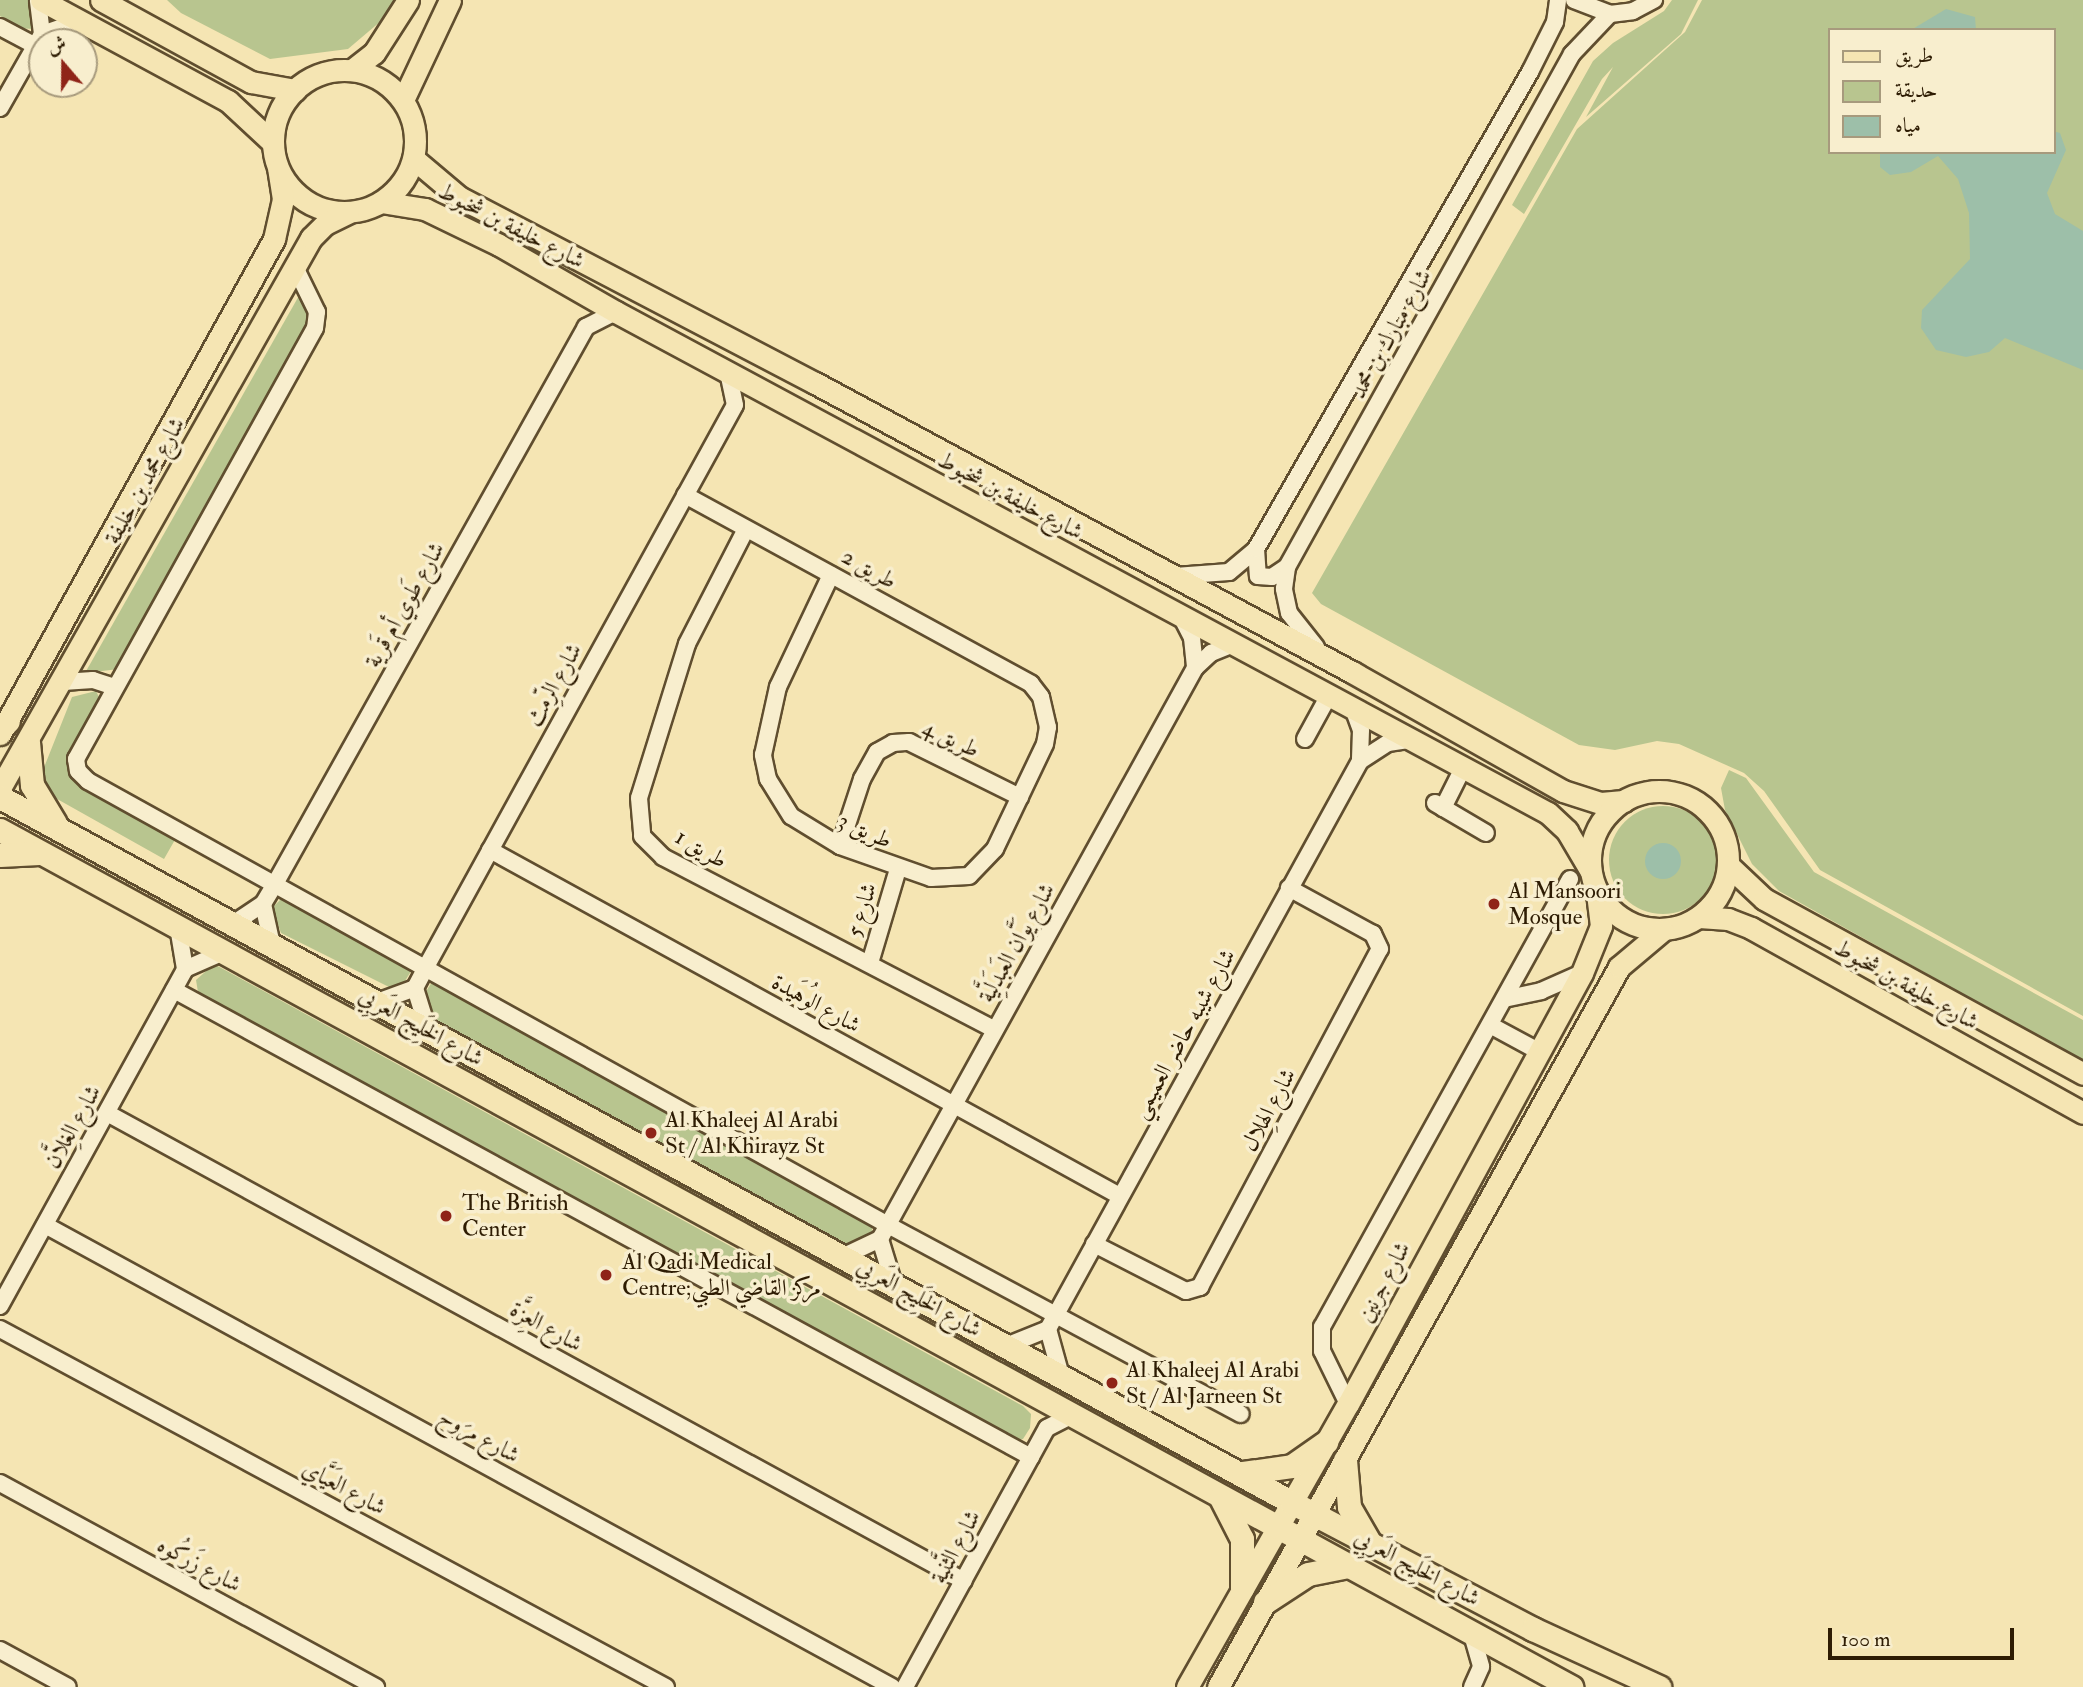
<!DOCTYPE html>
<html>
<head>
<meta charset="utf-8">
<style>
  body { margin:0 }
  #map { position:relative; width:2083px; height:1687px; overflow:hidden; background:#f5e5b3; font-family:"IM FELL Double Pica",Amiri,serif }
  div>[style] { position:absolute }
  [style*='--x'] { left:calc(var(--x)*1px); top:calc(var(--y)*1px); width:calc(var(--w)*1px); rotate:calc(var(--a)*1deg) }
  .green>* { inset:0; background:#b8c58f }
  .round { border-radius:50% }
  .water>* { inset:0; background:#9dbfa9 }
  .roads { filter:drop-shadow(2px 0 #604e2f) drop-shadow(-2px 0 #604e2f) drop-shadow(0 2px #604e2f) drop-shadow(0 -2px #604e2f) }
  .minor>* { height:16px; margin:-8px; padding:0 8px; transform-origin:8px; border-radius:8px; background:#f8eece }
  .major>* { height:21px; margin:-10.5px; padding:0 10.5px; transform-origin:10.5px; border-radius:10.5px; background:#f5e5b3 }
  .major>.ring { margin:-10.5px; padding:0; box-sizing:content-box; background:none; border:21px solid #f5e5b3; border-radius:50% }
  .highway>* { height:23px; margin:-11.5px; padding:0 11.5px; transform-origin:11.5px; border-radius:11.5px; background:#f5e5b3 }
  .dots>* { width:19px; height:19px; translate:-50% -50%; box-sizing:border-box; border:4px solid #f8eece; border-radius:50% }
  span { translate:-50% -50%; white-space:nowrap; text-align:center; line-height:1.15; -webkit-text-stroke:7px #f8eece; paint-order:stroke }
  .street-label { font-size:23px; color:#2e1c03 }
  .poi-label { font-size:23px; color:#2e1c03 }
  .left { translate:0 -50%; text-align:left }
  .legend { position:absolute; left:1828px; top:28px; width:228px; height:126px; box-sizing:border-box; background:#f8eece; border:2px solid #a79a7d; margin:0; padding:9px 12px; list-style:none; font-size:21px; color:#2e1c03 }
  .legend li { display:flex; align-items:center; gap:14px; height:35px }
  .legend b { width:35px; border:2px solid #a79a7d }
  .north { position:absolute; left:28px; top:28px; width:70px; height:70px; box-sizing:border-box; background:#f8eece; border:2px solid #a79a7d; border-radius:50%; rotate:340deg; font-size:19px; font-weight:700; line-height:28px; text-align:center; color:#2e1c03 }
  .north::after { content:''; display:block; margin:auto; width:24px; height:32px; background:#8f2418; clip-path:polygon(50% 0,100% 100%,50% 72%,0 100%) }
  .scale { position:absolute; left:1828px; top:1628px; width:186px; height:32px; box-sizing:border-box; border:4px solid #2e1c03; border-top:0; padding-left:9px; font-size:21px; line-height:24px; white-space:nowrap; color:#2e1c03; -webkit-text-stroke:5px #f8eece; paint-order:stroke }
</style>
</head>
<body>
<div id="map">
  <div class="green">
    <div style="clip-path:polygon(0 0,30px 0,42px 20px,32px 29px,20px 28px,0 16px)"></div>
    <div style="clip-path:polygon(167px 0,396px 0,388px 15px,348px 49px,270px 59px,181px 13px)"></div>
    <div style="clip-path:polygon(1672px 0,1698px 0,1681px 34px,1586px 117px,1613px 67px,1602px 79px,1524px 214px,1512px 205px,1593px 61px,1613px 43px,1664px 11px)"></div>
    <div style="clip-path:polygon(evenodd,1702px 0,2083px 0,2083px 1016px,1820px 870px,1764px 791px,1744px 773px,1679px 744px,1657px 741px,1615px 750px,1579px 745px,1321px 604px,1312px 593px,1577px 129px,1685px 32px,1702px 0,1829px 30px,2053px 30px,2053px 152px,1829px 152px,1829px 30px)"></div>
    <div style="clip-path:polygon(300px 294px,314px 315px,119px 669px,85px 673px)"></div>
    <div style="clip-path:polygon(96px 691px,101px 701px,70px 763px,76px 782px,176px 838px,164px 859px,50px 795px,43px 770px,72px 697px)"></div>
    <div style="clip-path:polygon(1729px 770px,1746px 778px,1814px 872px,2083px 1020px,2083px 1061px,1779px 891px,1752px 864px,1725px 810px,1721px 788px)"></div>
    <div class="round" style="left:1609px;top:806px;width:108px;height:108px"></div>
    <div style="clip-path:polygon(285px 895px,413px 968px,405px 981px,391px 988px,281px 933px,272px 908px)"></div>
    <div style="clip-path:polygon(214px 964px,1023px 1406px,1031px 1414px,1030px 1428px,1023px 1439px,1009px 1442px,200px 1004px,196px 980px)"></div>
    <div style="clip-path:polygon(432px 982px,444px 982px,872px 1224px,872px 1233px,866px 1242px,842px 1246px,432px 1019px,420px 1001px)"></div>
  </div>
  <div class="water">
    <div style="clip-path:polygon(1946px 9px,1975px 17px,1976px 30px,1911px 30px)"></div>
    <div style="clip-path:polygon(2053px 131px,2060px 133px,2066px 150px,2047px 193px,2055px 214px,2083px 231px,2083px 370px,2005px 338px,1989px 352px,1966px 357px,1936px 350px,1921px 328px,1922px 310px,1970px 259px,1969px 213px,1958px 179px,1938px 156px,1911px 172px,1890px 175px,1880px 167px,1880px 152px,2053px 152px)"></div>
    <div class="round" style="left:1645px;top:843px;width:36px;height:36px"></div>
  </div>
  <div class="roads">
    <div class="minor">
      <div style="--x:1574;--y:0;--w:39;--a:21"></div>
      <div style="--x:1610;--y:14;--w:23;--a:-7"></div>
      <div style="--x:1633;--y:11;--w:24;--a:-28"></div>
      <div style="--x:0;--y:27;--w:40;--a:28"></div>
      <div style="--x:42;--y:34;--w:36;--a:-19"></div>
      <div style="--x:0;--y:108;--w:85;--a:-60.4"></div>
      <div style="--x:42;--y:34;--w:34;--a:-97"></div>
      <div style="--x:295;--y:267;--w:50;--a:63.9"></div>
      <div style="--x:317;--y:312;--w:16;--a:97"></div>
      <div style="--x:315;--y:328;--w:493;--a:119"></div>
      <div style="--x:76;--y:759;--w:12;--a:81"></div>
      <div style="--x:78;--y:771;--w:14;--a:45"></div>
      <div style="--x:88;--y:781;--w:915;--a:29.03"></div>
      <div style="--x:888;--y:1225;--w:400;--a:28.2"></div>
      <div style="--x:685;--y:495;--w:394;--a:28.6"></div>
      <div style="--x:1031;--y:684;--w:16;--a:52"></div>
      <div style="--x:1041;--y:697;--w:31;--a:77"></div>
      <div style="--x:1048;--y:727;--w:17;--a:100"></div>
      <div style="--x:1045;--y:744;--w:116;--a:115.5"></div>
      <div style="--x:995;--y:849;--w:37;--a:134"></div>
      <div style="--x:969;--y:876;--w:38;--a:177"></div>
      <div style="--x:931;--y:878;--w:96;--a:-160.6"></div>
      <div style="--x:840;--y:846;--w:57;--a:-148.5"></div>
      <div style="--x:791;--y:816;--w:44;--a:-121.9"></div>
      <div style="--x:768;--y:779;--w:25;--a:-102"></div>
      <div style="--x:763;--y:755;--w:70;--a:-77.6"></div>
      <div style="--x:778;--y:687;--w:124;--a:-64.7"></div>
      <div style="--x:746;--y:529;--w:129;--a:117.2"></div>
      <div style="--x:687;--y:644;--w:161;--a:107.3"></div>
      <div style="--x:639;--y:798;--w:38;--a:85"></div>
      <div style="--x:642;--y:836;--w:30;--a:45"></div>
      <div style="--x:663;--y:857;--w:374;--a:27.5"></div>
      <div style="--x:1256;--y:549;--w:27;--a:86"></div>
      <div style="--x:1258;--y:576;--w:14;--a:4"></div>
      <div style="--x:1272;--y:577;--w:18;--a:-34"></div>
      <div style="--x:1175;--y:576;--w:54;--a:-4.2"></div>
      <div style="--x:1229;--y:572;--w:35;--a:-40"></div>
      <div style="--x:1256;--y:549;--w:550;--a:-60.13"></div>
      <div style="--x:1530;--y:72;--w:56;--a:-63.4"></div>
      <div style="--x:1555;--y:22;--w:22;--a:-82"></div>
      <div style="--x:1182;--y:618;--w:22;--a:63"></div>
      <div style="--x:1192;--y:638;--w:30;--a:84"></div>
      <div style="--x:1316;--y:647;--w:43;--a:-128.5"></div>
      <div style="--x:1289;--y:613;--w:25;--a:-102"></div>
      <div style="--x:1284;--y:589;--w:22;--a:-82"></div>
      <div style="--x:1287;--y:567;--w:587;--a:-60.95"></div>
      <div style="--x:1572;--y:54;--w:55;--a:-46.5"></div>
      <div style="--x:63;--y:682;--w:30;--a:-4"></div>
      <div style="--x:93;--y:680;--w:23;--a:18"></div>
      <div style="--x:1354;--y:711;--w:20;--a:70"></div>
      <div style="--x:1361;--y:730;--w:31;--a:92"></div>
      <div style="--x:1305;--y:739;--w:48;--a:-61.3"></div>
      <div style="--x:1435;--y:803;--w:59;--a:30.5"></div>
      <div style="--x:1443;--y:808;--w:45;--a:-63.4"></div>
      <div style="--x:840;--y:846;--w:71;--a:-71.8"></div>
      <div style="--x:862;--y:779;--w:31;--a:-61"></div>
      <div style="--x:877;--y:752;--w:18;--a:-29"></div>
      <div style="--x:893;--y:743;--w:16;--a:-4"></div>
      <div style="--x:909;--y:742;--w:124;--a:26.4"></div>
      <div style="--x:490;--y:850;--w:719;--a:28.78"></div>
      <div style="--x:263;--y:904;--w:42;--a:77.6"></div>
      <div style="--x:233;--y:924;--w:36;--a:-34"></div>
      <div style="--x:263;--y:904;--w:26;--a:-59"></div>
      <div style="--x:276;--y:882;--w:636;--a:-60.81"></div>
      <div style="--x:586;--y:327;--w:34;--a:-27"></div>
      <div style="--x:178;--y:927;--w:43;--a:80.5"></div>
      <div style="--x:870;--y:963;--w:98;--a:-73.4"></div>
      <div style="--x:415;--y:988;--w:44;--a:72.8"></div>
      <div style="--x:174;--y:990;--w:976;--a:28.59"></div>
      <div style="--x:1504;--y:999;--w:38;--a:-12"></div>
      <div style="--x:1541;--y:991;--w:45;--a:-23.7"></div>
      <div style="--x:377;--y:1002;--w:40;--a:-20.2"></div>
      <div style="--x:415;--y:988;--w:24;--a:-62"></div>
      <div style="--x:426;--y:967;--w:641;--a:-61.2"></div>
      <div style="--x:735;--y:405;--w:35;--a:-102"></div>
      <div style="--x:1490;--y:1025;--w:55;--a:28.4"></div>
      <div style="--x:107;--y:1113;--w:976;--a:28.64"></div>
      <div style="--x:45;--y:1225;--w:965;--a:28.61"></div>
      <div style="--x:880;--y:1239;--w:48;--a:73.1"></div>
      <div style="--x:1094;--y:1244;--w:103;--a:27.1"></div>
      <div style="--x:1186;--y:1291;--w:15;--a:-16"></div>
      <div style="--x:1200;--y:1287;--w:383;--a:-62"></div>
      <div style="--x:1380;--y:949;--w:17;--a:-115"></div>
      <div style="--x:1373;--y:934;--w:96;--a:-151.3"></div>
      <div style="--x:842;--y:1257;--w:42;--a:-25.3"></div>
      <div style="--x:880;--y:1239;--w:652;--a:-61.12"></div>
      <div style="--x:1195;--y:668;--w:22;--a:-43"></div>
      <div style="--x:1211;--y:653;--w:22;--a:-22"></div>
      <div style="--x:0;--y:1306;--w:384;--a:-61.2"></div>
      <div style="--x:185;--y:969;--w:43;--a:-23.6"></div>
      <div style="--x:0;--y:1329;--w:756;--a:28.26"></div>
      <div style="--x:1048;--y:1329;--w:49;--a:74.5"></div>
      <div style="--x:1006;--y:1346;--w:45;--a:-22"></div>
      <div style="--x:1048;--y:1329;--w:648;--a:-61.22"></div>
      <div style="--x:1360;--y:761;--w:33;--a:-33"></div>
      <div style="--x:1388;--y:743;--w:22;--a:-8"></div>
      <div style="--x:1348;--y:1404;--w:59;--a:-116.1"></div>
      <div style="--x:1322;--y:1351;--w:24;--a:-90"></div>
      <div style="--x:1322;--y:1327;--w:512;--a:-61.03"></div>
      <div style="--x:0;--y:1483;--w:428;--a:28.5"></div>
      <div style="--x:1471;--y:1631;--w:37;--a:74"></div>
      <div style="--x:1481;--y:1667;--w:22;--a:114"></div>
      <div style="--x:0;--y:1650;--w:77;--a:28.6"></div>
      <div style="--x:905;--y:1687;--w:295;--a:-61.3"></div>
      <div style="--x:1047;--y:1428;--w:29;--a:-27"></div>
    </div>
    <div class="major">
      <div style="--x:41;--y:0;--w:213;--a:28.4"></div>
      <div style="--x:228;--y:101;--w:60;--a:43"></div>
      <div style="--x:101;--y:0;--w:171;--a:28.7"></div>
      <div style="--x:251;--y:82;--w:45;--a:10.3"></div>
      <div class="ring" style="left:273px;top:70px;width:121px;height:121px"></div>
      <div style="--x:352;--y:70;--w:28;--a:-38"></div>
      <div style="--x:374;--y:53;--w:63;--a:-57.3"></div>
      <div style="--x:403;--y:100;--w:110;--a:-64.8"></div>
      <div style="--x:414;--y:159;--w:59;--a:40.2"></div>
      <div style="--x:459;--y:197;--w:402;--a:27.6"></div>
      <div style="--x:815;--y:383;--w:610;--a:28.29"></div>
      <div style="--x:1352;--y:672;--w:242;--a:29.4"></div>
      <div style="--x:1563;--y:791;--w:40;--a:18"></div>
      <div style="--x:1601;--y:803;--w:23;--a:-5"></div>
      <div style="--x:381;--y:202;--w:45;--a:9"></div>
      <div style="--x:425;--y:209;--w:82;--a:25.9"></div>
      <div style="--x:499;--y:245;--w:135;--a:29.8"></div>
      <div style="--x:616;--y:312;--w:1058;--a:28.26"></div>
      <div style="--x:1548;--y:813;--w:26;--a:43"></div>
      <div style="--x:1567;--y:831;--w:45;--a:59.5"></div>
      <div style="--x:0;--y:734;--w:566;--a:-61.03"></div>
      <div style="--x:274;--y:239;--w:41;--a:-77.3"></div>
      <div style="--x:283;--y:199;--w:30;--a:-99"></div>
      <div style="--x:0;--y:788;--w:632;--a:-60.51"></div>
      <div style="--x:311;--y:238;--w:20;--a:-45"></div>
      <div style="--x:325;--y:224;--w:25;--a:-26"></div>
      <div class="ring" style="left:1590px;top:791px;width:117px;height:117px"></div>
      <div style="--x:1729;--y:866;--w:48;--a:43.3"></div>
      <div style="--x:1764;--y:899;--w:364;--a:28.7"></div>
      <div style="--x:1699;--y:917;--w:29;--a:4"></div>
      <div style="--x:1728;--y:919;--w:25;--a:21"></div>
      <div style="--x:1751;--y:928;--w:380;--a:29.1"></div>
      <div style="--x:1187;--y:1687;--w:326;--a:-60.4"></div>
      <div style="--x:1348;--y:1404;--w:490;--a:-61.5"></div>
      <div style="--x:1582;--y:973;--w:51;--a:-68"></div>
      <div style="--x:1601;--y:926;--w:34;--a:-97"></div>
      <div style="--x:1218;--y:1687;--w:824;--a:-60.88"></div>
      <div style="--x:1619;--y:967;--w:57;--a:-40.1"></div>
    </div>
    <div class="highway">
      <div style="--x:0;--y:729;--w:11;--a:-45"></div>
      <div style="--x:28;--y:742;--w:43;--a:84.7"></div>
      <div style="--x:32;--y:785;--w:44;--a:58.8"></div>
      <div style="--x:0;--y:797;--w:1471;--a:28.64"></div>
      <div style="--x:1291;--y:1502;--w:273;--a:27.7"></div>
      <div style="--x:1533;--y:1629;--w:139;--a:24.7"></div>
      <div style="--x:0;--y:830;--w:1790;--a:28.61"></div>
      <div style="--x:0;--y:855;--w:39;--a:-3"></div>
      <div style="--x:1345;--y:1460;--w:47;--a:85.1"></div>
      <div style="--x:1349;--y:1507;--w:39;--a:60"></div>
      <div style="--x:1243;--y:1473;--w:49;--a:-8.1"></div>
      <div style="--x:1292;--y:1466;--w:42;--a:-35.2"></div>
      <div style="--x:1221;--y:1498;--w:46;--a:62.9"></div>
      <div style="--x:1242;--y:1539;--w:49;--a:90"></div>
      <div style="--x:1265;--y:1602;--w:51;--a:-33.1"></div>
      <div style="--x:1308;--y:1574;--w:41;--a:-11.3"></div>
    </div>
  </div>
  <div class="dots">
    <div style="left:1494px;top:904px;background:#8f2418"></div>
    <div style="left:651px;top:1133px;background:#8f2418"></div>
    <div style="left:446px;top:1216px;background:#8f2418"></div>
    <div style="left:606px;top:1275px;background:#8f2418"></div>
    <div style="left:1112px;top:1383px;background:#8f2418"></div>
  </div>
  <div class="street-label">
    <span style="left:511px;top:226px;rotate:27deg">شارع خليفة بن شخبوط</span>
    <span style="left:1391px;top:334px;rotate:-61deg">شارع مبارك بن محمد</span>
    <span style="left:145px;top:481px;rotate:-61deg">شارع محمد بن خليفة</span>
    <span style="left:1010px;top:496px;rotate:28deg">شارع خليفة بن شخبوط</span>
    <span style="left:869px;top:569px;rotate:29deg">طريق 2</span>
    <span style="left:405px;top:605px;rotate:-61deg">شارع طَوي أم قَرية</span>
    <span style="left:554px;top:685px;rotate:-61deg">شارع الرِّمث</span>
    <span style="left:951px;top:739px;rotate:25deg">طريق 4</span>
    <span style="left:865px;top:831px;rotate:24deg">طريق 3</span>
    <span style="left:701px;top:849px;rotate:30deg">طريق 1</span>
    <span style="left:862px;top:910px;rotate:-73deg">شارع 5</span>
    <span style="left:1017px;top:943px;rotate:-61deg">شارع يَوَّان العَبدَلِيَّة</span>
    <span style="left:1906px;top:985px;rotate:29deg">شارع خليفة بن شخبوط</span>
    <span style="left:816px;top:1004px;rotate:29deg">شارع الوُهَيدة</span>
    <span style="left:421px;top:1027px;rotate:29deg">شارع الخَلِيج العَربِي</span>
    <span style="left:1184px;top:1034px;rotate:-61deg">شارع شيبه حاضر العميمي</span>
    <span style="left:1269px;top:1110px;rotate:-62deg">شارع الهِلال</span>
    <span style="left:73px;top:1127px;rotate:-61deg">شارع الغِلاَّن</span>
    <span style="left:1384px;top:1282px;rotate:-62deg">شارع جرنين</span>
    <span style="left:919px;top:1298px;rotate:29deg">شارع الخَلِيج العَربِي</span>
    <span style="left:546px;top:1327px;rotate:29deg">شارع العِزَّة</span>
    <span style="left:479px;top:1436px;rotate:29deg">شارع مرَوح</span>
    <span style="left:344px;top:1488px;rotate:28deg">شارع العَيَّاي</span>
    <span style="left:956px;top:1547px;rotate:-62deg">شارع الثَّنية</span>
    <span style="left:199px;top:1565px;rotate:28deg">شارع زَركُوه</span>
    <span style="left:1417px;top:1568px;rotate:28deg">شارع الخَلِيج العَربِي</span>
  </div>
  <div class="poi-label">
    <span class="left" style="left:1508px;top:904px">Al Mansoori<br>Mosque</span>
    <span class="left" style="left:665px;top:1133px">Al Khaleej Al Arabi<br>St / Al Khirayz St</span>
    <span class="left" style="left:462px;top:1216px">The British<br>Center</span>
    <span class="left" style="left:622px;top:1275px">Al Qadi Medical<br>Centre;مركز القاضي الطبي</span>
    <span class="left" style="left:1126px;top:1383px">Al Khaleej Al Arabi<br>St / Al Jarneen St</span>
  </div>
  <ul class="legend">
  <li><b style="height:9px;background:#f5e5b3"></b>طريق</li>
  <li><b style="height:19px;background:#b8c58f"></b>حديقة</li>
  <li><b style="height:19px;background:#9dbfa9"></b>مياه</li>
  </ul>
  <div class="north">ش</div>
  <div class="scale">100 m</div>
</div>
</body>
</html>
